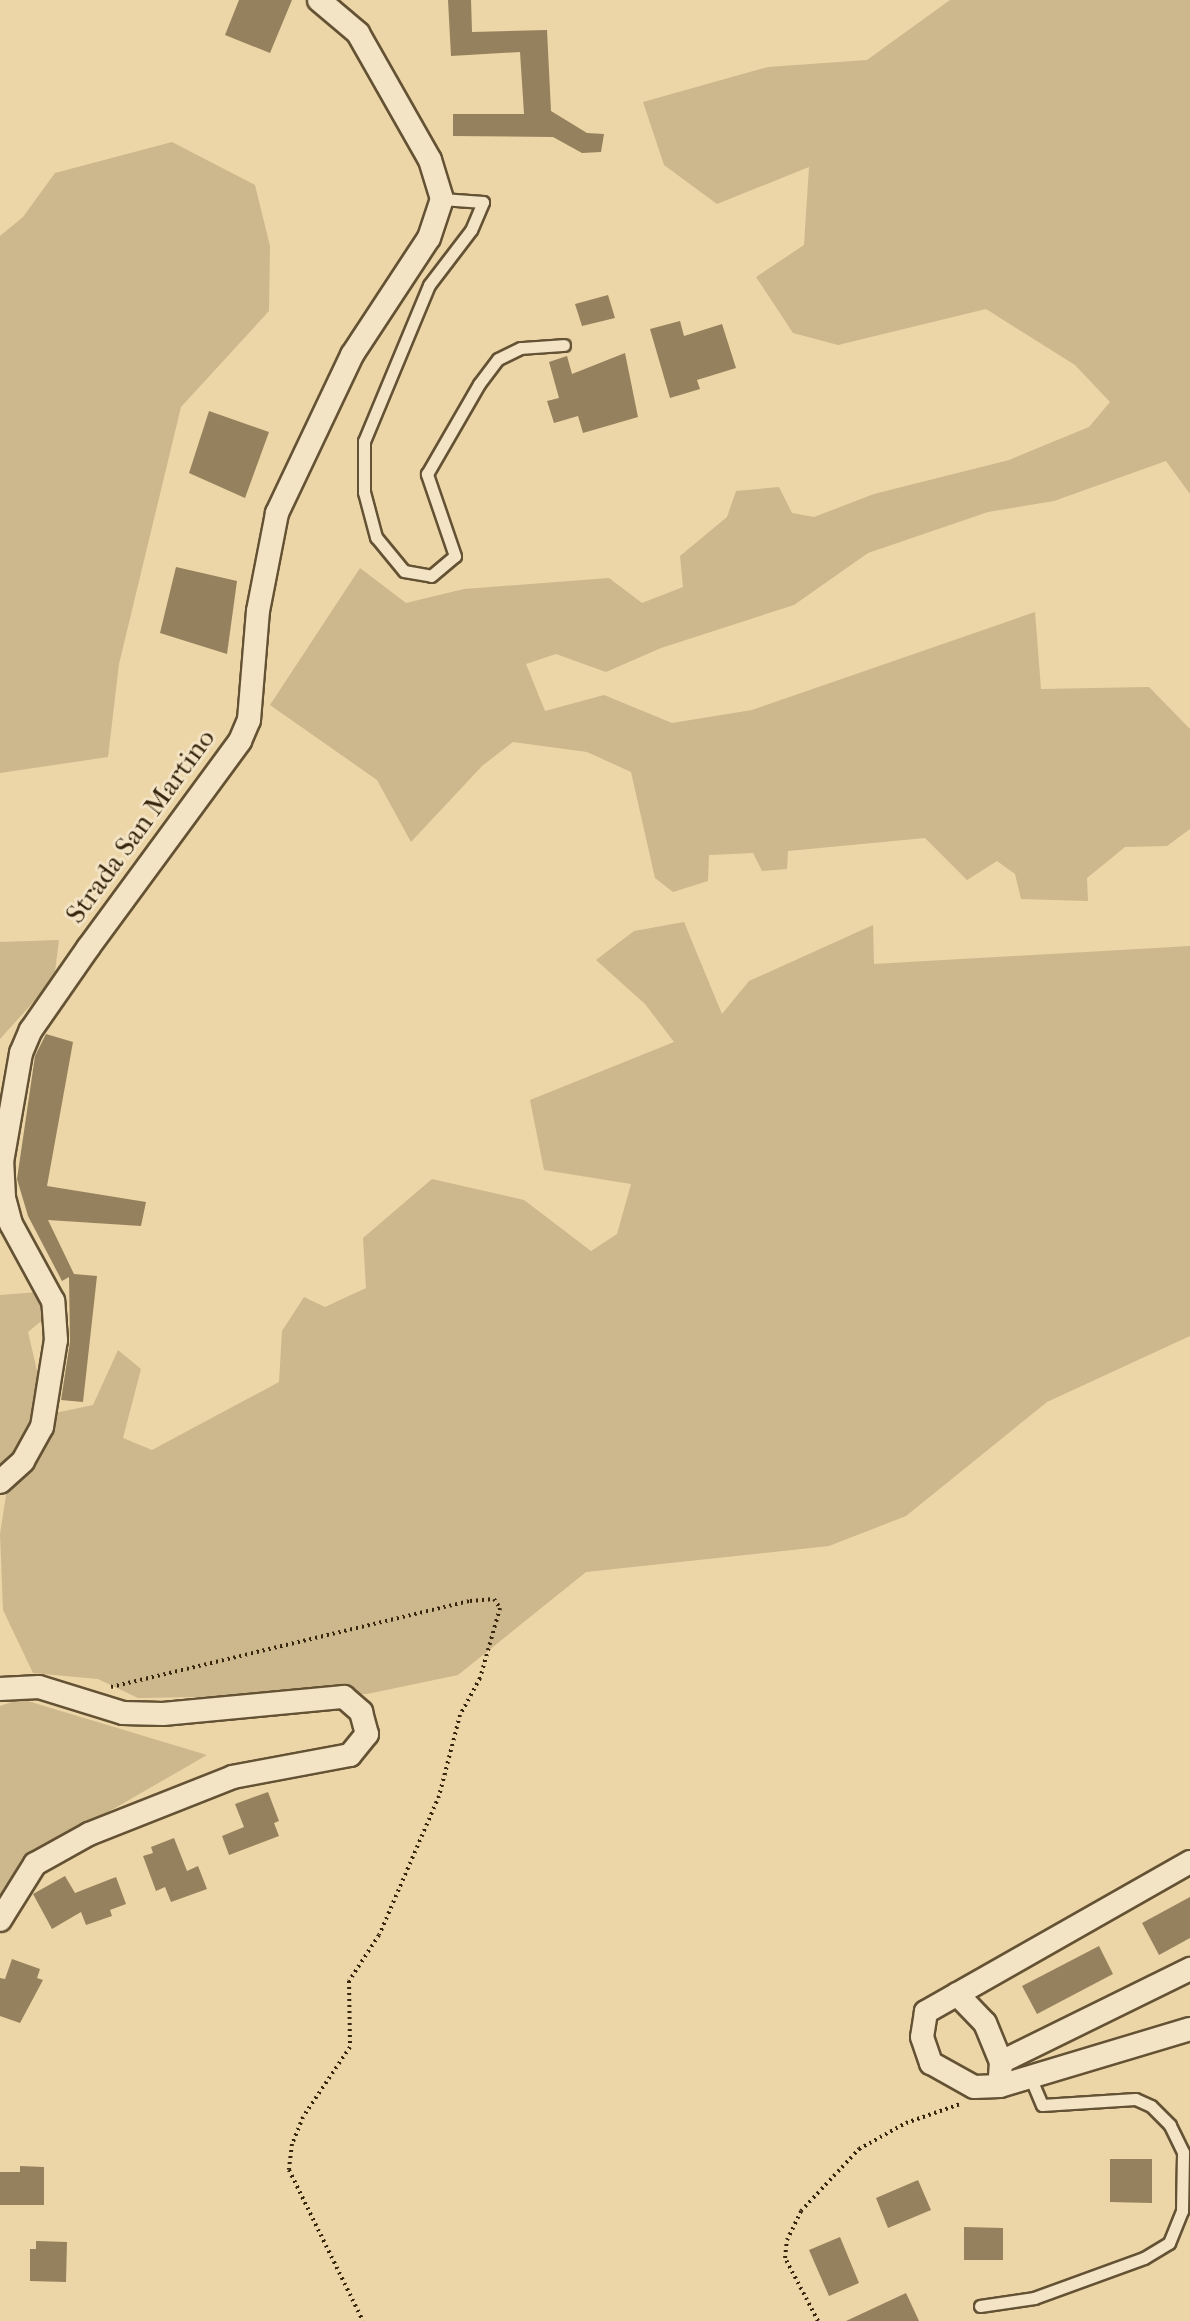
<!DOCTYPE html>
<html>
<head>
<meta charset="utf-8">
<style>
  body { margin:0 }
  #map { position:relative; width:1190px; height:2321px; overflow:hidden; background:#ecd5a6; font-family:"IM FELL French Canon",serif }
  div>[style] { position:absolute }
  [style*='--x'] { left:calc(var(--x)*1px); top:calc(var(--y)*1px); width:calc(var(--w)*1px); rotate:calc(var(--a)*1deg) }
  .green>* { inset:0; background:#cdb78c }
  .building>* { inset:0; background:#95815d }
  .path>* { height:4px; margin-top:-2px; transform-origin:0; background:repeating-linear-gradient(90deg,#37260e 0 2px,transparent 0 6px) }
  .roads { filter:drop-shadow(2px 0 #645234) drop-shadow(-2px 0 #645234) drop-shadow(0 2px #645234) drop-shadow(0 -2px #645234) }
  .lane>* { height:11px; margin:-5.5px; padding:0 5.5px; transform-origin:5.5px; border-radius:5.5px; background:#f3e4c5 }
  .street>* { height:22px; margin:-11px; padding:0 11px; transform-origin:11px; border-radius:11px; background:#f3e4c5 }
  span { translate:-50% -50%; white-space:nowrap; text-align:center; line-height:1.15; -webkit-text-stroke:6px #f3e4c5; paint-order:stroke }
  .street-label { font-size:28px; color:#37260e }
</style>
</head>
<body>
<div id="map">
  <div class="green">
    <div style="clip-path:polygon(950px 0,1190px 0,1190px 494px,1166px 461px,1054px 501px,988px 512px,868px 553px,794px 605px,661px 648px,606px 672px,556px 654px,526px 664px,545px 711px,604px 695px,672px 723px,752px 710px,1035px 612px,1041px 689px,1149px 687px,1190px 729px,1190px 829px,1167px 846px,1125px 847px,1087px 878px,1088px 901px,1021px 899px,1015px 874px,997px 861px,967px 880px,925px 838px,788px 851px,787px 869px,762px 871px,753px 853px,709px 855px,708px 881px,673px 892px,655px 878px,631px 772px,587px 752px,513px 742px,482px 766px,411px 842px,377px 780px,270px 705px,360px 568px,406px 603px,464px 589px,609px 578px,642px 603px,683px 587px,680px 556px,727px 517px,736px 491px,779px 487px,792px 513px,814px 517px,874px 494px,1009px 460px,1089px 427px,1110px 402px,1075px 365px,986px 309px,838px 345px,793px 333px,756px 277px,804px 245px,809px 167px,717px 204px,664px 165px,643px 102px,768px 67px,867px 60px)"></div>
    <div style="clip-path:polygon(172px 142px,255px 185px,270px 246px,269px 311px,181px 407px,119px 664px,108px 757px,0 773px,0 236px,23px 217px,55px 173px)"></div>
    <div style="clip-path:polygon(684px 922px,722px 1014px,749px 981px,873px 925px,874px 964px,1190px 946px,1190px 1336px,1047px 1402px,906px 1516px,829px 1546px,586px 1572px,458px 1675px,367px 1694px,138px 1698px,98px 1679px,33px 1673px,3px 1610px,0 1534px,7px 1489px,55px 1413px,93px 1405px,118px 1350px,141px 1369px,123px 1438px,152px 1450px,279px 1382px,282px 1331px,304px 1297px,325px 1307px,366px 1288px,363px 1238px,432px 1179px,524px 1200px,591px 1251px,617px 1234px,631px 1184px,544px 1170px,530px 1100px,674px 1042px,645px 1004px,596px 960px,634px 931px)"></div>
    <div style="clip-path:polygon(59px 940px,54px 979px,0 1039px,0 942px)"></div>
    <div style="clip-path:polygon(39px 1292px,46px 1317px,28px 1332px,41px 1388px,31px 1430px,0 1471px,0 1295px)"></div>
    <div style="clip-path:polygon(21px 1699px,207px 1755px,30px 1857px,0 1904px,0 1706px)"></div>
  </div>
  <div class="building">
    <div style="clip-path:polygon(239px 0,292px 0,270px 53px,225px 35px)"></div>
    <div style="clip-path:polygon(448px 0,471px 0,472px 32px,547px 30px,551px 111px,587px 133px,604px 134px,601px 152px,582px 153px,553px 137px,453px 136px,453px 114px,524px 114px,520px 52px,451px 56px)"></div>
    <div style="clip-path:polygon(608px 295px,615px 318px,582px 326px,575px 304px)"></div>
    <div style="clip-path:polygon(680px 321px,684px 336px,722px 324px,736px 368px,697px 380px,700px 389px,670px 398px,650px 329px)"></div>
    <div style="clip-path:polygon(625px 353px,638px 417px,583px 433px,578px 416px,554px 423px,547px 401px,559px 398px,549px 362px,567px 356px,572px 374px)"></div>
    <div style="clip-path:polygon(209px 411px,269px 432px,245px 498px,189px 473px)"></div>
    <div style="clip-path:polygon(176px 567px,237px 581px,227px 654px,160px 633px)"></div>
    <div style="clip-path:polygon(46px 1034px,73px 1042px,47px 1186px,146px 1202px,141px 1226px,48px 1220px,74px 1274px,97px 1276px,83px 1402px,61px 1400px,70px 1342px,69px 1277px,62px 1281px,28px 1216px,17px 1179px,35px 1056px)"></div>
    <div style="clip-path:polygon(268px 1792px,279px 1821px,274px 1823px,279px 1836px,229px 1855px,222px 1836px,244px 1827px,235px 1804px)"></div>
    <div style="clip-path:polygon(174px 1838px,187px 1871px,198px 1866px,207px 1889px,171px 1902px,165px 1887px,156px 1891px,143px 1856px,153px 1853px,151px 1847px)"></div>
    <div style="clip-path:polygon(65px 1876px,75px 1893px,116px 1877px,126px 1904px,110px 1910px,112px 1916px,86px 1925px,81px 1912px,52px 1929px,33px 1894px)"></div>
    <div style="clip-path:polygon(1190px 1897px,1190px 1938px,1159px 1955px,1142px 1923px)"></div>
    <div style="clip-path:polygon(1099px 1946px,1113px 1974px,1037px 2014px,1022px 1986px)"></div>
    <div style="clip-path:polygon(12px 1959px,40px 1969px,37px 1978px,43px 1980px,20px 2023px,0 2016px,0 1978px,5px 1979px)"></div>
    <div style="clip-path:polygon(1110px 2159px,1152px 2159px,1152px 2203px,1110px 2202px)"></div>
    <div style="clip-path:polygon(20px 2166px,44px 2167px,44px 2205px,0 2205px,0 2172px,20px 2172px)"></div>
    <div style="clip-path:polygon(918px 2180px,931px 2210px,888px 2228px,876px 2198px)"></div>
    <div style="clip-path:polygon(964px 2227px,1003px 2228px,1003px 2260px,964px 2260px)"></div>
    <div style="clip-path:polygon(840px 2237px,859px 2283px,829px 2296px,809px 2250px)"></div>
    <div style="clip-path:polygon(36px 2241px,67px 2242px,66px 2282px,30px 2281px,30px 2249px,36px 2249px)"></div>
    <div style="clip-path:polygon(906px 2293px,919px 2321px,846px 2321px)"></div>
  </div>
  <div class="path">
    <div style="--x:111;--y:1687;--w:369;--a:-13.5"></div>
    <div style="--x:470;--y:1601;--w:24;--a:-5"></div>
    <div style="--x:494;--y:1599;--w:11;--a:56"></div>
    <div style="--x:500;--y:1608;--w:73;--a:105.9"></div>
    <div style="--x:480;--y:1678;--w:42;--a:118.4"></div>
    <div style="--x:460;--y:1715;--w:84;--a:104.5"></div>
    <div style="--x:439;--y:1796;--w:151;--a:113.3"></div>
    <div style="--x:379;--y:1935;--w:55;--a:123.1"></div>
    <div style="--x:349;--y:1981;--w:66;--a:89.1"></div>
    <div style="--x:350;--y:2047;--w:84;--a:123.9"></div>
    <div style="--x:303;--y:2117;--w:29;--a:112"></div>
    <div style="--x:292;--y:2144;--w:26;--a:97"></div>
    <div style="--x:289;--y:2170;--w:168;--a:63.9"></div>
    <div style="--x:818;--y:2321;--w:71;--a:-117.6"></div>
    <div style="--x:785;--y:2258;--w:18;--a:-84"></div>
    <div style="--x:787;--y:2240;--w:32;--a:-64"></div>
    <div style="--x:801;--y:2211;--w:85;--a:-46.9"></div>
    <div style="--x:859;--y:2149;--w:54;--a:-29"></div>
    <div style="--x:906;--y:2123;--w:57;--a:-19.4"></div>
  </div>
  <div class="roads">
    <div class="lane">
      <div style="--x:442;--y:199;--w:41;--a:4.2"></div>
      <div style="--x:483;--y:202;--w:30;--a:113"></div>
      <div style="--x:471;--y:230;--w:69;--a:127.4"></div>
      <div style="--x:429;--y:285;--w:169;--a:112.6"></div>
      <div style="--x:364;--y:441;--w:51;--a:90"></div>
      <div style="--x:364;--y:492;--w:47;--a:75.1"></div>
      <div style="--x:376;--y:537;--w:44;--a:50.5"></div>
      <div style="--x:404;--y:571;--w:27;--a:10"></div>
      <div style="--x:431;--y:576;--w:31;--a:-40"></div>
      <div style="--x:455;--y:556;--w:87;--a:-108.9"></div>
      <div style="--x:427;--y:474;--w:104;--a:-60"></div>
      <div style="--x:479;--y:384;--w:31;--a:-53"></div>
      <div style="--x:498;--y:359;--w:25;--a:-26"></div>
      <div style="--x:521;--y:348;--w:43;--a:-4"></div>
      <div style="--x:980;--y:2306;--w:55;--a:-8.4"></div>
      <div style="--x:1034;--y:2298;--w:117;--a:-20"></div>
      <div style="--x:1144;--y:2258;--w:29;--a:-31"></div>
      <div style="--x:1169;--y:2243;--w:35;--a:-68"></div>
      <div style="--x:1182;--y:2211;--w:59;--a:-89"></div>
      <div style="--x:1183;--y:2152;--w:30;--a:-116"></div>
      <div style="--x:1170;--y:2125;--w:27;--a:-135"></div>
      <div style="--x:1151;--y:2106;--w:17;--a:-156"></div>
      <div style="--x:1135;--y:2099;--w:93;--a:176.3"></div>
      <div style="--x:1042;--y:2105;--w:30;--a:-113"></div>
    </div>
    <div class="street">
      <div style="--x:0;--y:1482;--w:31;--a:-42"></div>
      <div style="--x:23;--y:1461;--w:39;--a:-61"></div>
      <div style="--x:42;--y:1427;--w:88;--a:-80.9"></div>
      <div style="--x:56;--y:1340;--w:39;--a:-94"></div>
      <div style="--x:53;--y:1301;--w:88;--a:-118.6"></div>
      <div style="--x:11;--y:1224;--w:28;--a:-105"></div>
      <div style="--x:4;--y:1197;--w:35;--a:-93"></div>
      <div style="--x:2;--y:1162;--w:111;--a:-80.1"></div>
      <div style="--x:21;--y:1053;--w:25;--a:-67"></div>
      <div style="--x:31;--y:1030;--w:100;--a:-55.2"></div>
      <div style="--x:88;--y:948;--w:257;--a:-53.7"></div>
      <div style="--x:240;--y:741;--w:23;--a:-67"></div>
      <div style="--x:249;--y:720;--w:109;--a:-85.3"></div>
      <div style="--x:258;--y:611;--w:100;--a:-79"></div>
      <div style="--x:277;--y:513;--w:175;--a:-64.6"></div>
      <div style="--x:352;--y:355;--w:140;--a:-56.7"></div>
      <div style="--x:429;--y:238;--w:41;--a:-71.6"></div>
      <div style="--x:442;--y:199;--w:41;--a:-107.1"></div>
      <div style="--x:430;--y:160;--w:146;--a:-119.6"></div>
      <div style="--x:358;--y:33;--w:51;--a:-139.8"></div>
      <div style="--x:0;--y:1689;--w:39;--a:-3"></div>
      <div style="--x:39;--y:1687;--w:88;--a:17.2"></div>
      <div style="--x:123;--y:1713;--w:40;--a:1.4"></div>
      <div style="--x:163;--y:1714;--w:182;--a:-5.4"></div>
      <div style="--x:344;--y:1697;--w:23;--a:41"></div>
      <div style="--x:361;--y:1712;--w:23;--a:75"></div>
      <div style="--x:367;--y:1734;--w:27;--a:129"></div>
      <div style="--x:350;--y:1755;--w:119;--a:169.4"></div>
      <div style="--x:233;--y:1777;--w:155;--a:158.4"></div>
      <div style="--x:89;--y:1834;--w:62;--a:150.9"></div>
      <div style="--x:35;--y:1864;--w:66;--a:122"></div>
      <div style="--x:1190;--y:1862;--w:304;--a:150.4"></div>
      <div style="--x:926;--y:2012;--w:25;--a:99"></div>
      <div style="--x:922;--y:2037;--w:28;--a:71"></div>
      <div style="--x:931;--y:2063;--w:49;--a:29.2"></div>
      <div style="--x:974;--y:2087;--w:26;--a:-2"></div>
      <div style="--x:1000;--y:2086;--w:198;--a:-16.7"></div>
      <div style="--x:957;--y:1994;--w:40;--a:46"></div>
      <div style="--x:985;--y:2023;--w:42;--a:67.7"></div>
      <div style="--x:1001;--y:2062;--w:15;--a:94"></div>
      <div style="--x:1001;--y:2062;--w:211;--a:-26.2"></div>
    </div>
  </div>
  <div class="street-label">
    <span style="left:140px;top:826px;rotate:-54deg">Strada San Martino</span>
  </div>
</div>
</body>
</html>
